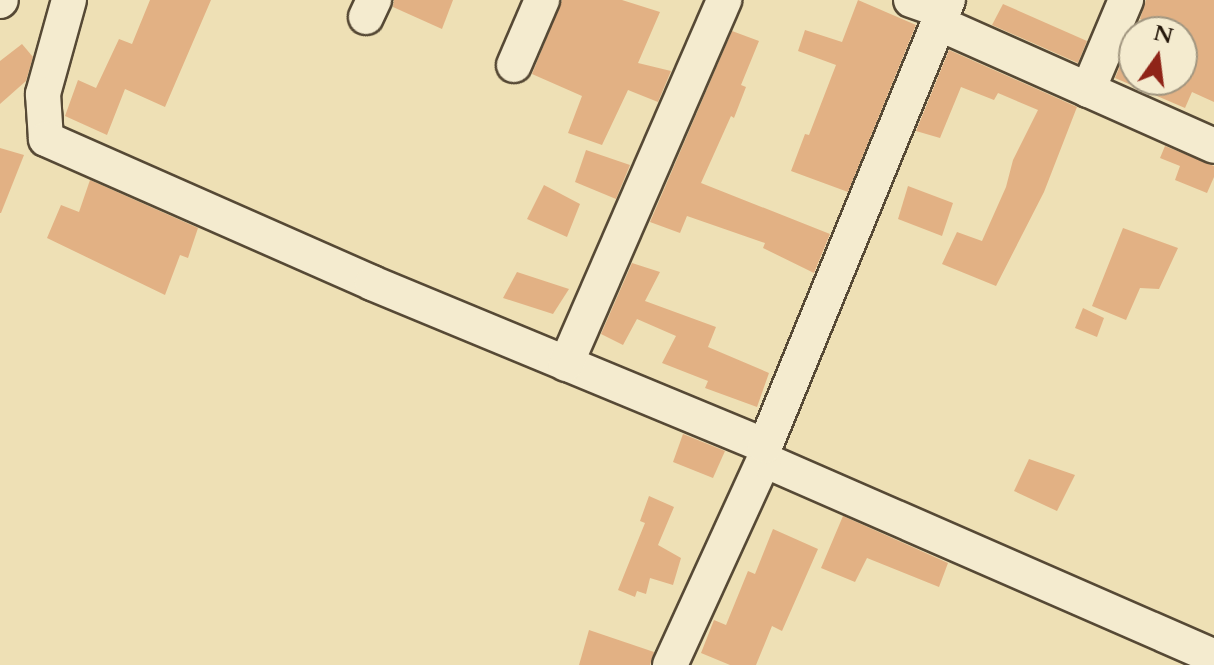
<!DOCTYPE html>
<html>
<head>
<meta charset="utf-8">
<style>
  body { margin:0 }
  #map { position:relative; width:1214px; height:665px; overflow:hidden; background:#eee0b5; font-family:Cardo,serif }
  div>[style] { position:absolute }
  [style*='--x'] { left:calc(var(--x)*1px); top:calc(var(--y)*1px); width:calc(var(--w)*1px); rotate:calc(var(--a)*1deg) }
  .building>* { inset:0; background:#e2b184 }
  .roads { filter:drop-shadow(2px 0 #564935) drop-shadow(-2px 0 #564935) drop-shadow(0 2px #564935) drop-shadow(0 -2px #564935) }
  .minor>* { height:34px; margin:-17px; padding:0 17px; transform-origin:17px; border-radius:17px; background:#f4ebcf }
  span { translate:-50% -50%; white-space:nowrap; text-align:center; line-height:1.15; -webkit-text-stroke:7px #f4ebcf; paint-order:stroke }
  .north { position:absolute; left:1118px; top:16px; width:80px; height:80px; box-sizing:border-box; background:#f4ebcf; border:2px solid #a19680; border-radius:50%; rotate:14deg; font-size:22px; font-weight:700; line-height:32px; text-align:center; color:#24170a }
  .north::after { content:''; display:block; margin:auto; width:28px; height:36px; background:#8f2418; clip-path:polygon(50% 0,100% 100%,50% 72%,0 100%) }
</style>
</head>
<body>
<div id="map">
  <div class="building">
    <div style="clip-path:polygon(150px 0,211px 0,165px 107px,125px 89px,107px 135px,65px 116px,78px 80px,96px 88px,119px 39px,132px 44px)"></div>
    <div style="clip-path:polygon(394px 0,453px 0,442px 29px,393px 7px)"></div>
    <div style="clip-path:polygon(562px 0,622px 0,660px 12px,638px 63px,671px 71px,658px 102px,628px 90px,602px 145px,568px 133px,582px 96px,532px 74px)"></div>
    <div style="clip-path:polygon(858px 0,916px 25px,848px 192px,791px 171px,805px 134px,809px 135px,836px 65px,798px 51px,805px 30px,842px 42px)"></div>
    <div style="clip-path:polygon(1146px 0,1214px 0,1214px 102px,1192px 92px,1185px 108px,1115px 78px,1124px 56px,1134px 60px,1134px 80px,1182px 80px,1182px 32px,1170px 32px,1140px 19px)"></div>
    <div style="clip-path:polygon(1003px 4px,1087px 41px,1078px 63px,992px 25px)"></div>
    <div style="clip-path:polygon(732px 31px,759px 41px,741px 85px,746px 87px,734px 118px,731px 116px,701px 183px,830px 234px,814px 273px,763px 248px,765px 243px,687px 216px,680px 233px,650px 222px)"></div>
    <div style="clip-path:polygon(22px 44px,33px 57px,26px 81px,0 104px,0 61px)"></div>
    <div style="clip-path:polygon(949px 50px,1077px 107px,1044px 192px,996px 286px,942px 264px,957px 232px,982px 241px,1006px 187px,1013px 160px,1038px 110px,998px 93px,994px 100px,961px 87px,940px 138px,916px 131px)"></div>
    <div style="clip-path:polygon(1165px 146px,1214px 166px,1214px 177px,1207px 193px,1175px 180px,1180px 166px,1160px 158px)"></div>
    <div style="clip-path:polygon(0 148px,24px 155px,1px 213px,0 213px)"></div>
    <div style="clip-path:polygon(586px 150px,630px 165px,616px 199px,575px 182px)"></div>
    <div style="clip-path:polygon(90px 180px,198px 228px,188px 258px,180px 255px,165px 295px,47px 238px,61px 205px,79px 212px)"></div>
    <div style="clip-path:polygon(544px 185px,580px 204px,567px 237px,527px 219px)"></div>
    <div style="clip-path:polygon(908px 186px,953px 203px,942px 236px,898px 219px)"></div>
    <div style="clip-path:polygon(1123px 228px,1178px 248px,1159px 289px,1140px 288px,1126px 320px,1092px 306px)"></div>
    <div style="clip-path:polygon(632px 263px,660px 272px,645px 301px,716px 327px,708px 347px,769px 373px,757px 407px,705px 388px,708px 381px,662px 363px,676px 336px,637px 319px,623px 345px,601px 334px)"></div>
    <div style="clip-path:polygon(517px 272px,569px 289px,553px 314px,503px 298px)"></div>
    <div style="clip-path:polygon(1083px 308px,1104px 318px,1097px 337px,1075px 328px)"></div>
    <div style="clip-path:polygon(683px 434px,725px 451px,713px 478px,673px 462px)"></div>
    <div style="clip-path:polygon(1029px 459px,1075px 475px,1057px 511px,1014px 491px)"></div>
    <div style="clip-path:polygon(649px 496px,674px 507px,658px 545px,681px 558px,673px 585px,650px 578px,646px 594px,637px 591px,635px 597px,618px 590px,645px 523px,640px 521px)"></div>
    <div style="clip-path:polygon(843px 516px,948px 563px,939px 587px,867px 558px,855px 582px,821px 568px)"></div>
    <div style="clip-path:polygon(773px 529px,818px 549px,782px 631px,772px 626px,756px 665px,730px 665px,701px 653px,714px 620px,726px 625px,748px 571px,755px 574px)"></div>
    <div style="clip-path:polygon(589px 630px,654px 652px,650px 665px,579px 665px)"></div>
  </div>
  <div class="roads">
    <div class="minor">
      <div style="--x:69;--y:0;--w:98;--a:105.5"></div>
      <div style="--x:43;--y:94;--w:45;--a:86.2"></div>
      <div style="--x:46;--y:139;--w:356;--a:23.8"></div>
      <div style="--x:372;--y:283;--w:425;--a:22.5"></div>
      <div style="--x:911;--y:0;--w:34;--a:19"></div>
      <div style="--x:0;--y:1;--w:1;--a:-45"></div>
      <div style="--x:366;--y:17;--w:19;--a:-65"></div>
      <div style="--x:938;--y:23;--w:302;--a:24"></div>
      <div style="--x:514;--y:65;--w:71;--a:-66.7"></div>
      <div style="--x:1088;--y:90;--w:98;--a:-67.1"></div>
      <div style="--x:566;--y:364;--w:397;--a:-66.5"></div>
      <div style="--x:764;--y:460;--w:491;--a:23.6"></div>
      <div style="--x:670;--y:665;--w:226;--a:-65.4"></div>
      <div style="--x:764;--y:460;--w:14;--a:-86"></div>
      <div style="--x:765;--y:446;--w:482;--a:-67.7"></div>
    </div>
  </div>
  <div class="north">N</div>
</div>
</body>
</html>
